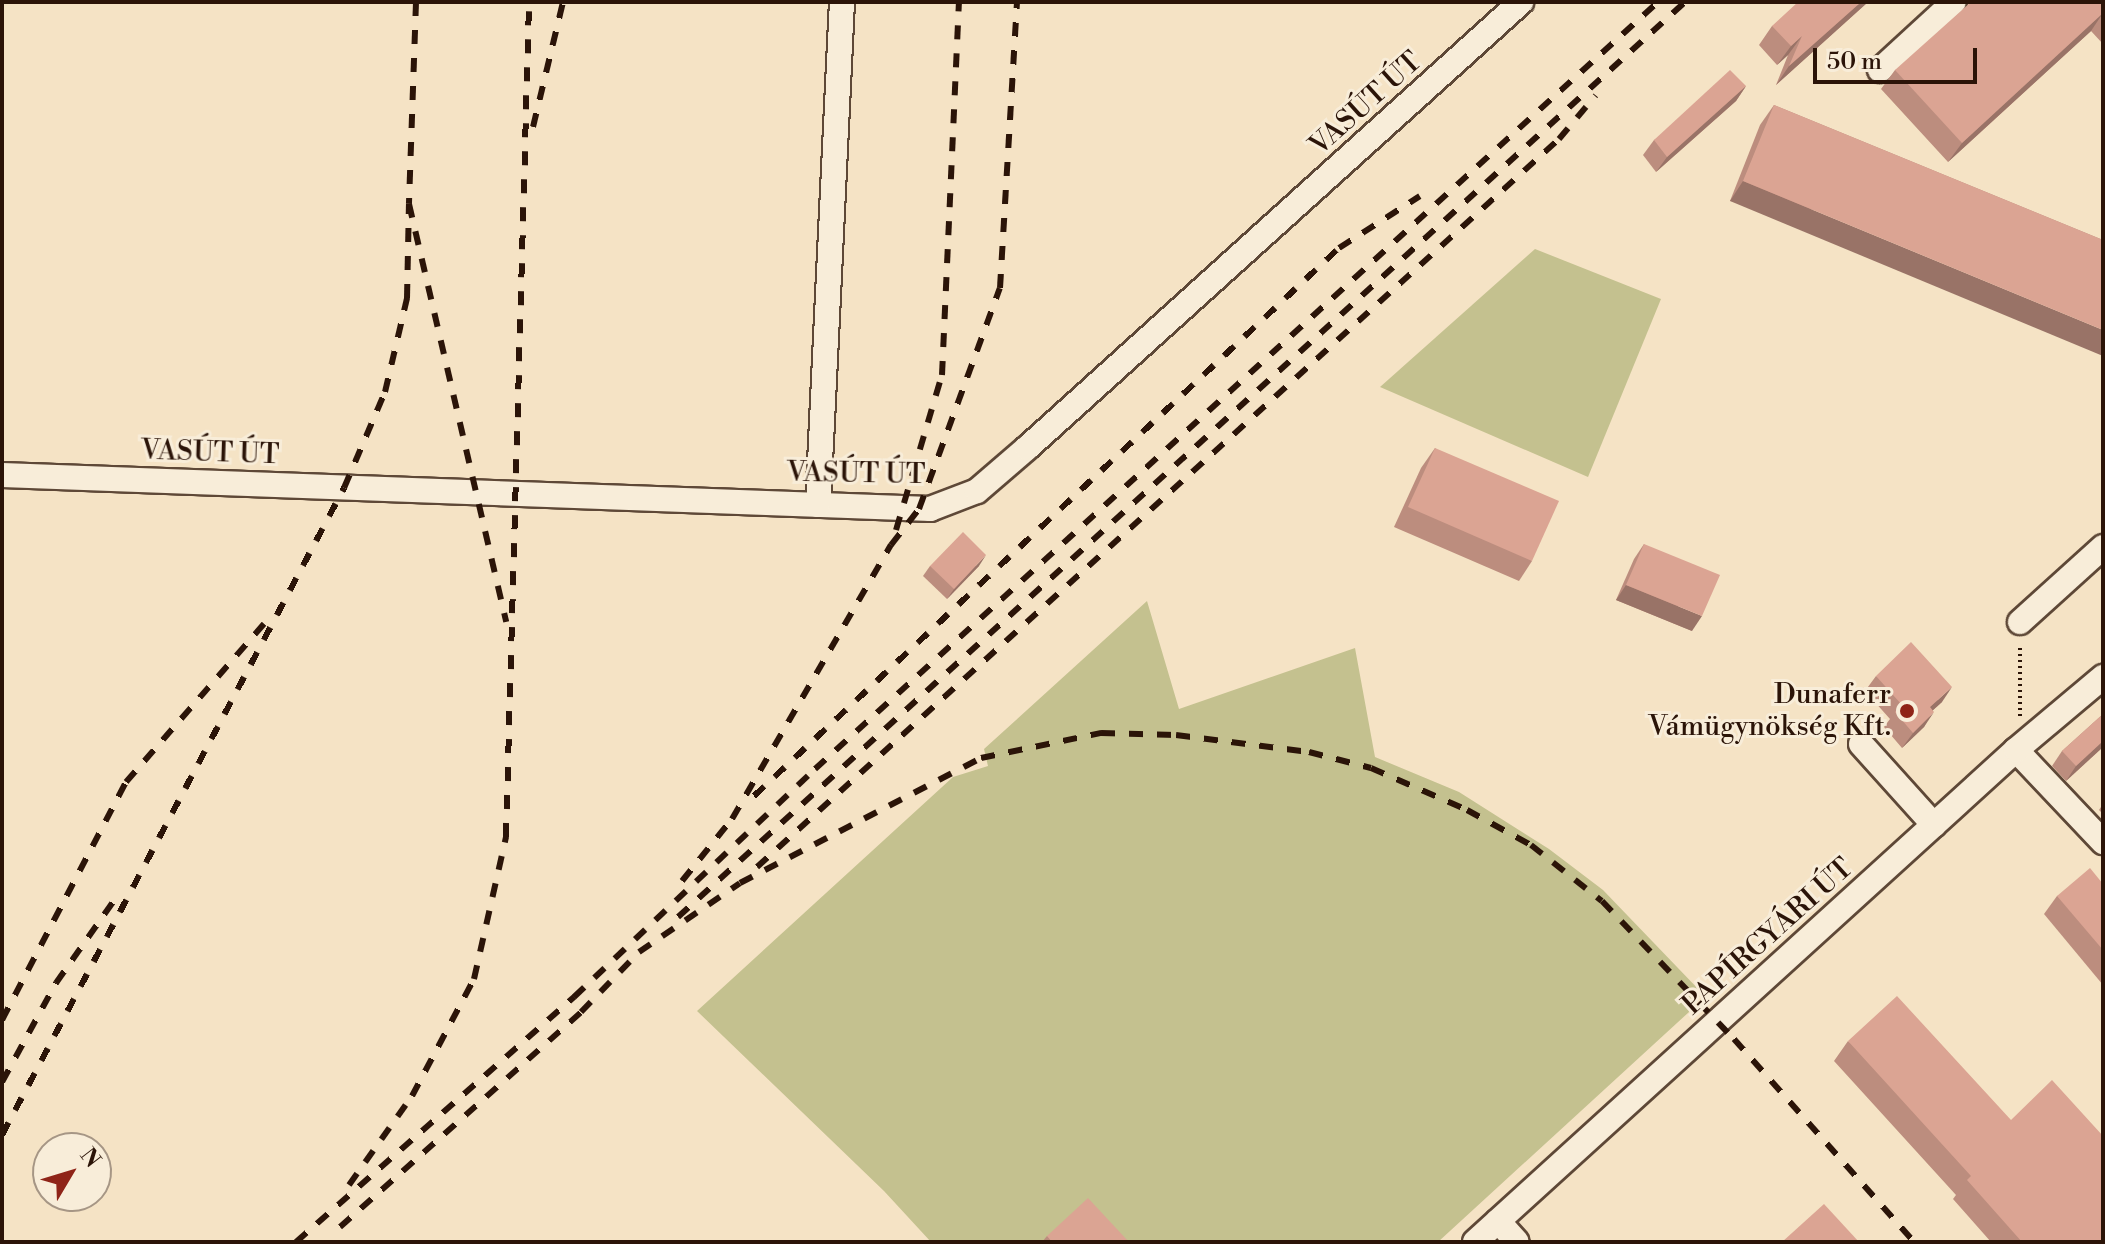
<!DOCTYPE html>
<html>
<head>
<meta charset="utf-8">
<style>
  body { margin:0 }
  #map { position:relative; width:2105px; height:1244px; overflow:hidden; background:#f5e3c5; font-family:"Libre Bodoni",serif }
  div>[style] { position:absolute }
  [style*='--x'] { left:calc(var(--x)*1px); top:calc(var(--y)*1px); width:calc(var(--w)*1px); rotate:calc(var(--a)*1deg) }
  .green>* { inset:0; background:#c4c18f }
  .path>* { height:4px; margin-top:-2px; transform-origin:0; background:repeating-linear-gradient(90deg,#2b1408 0 2px,transparent 0 6px) }
  .roads { filter:drop-shadow(2px 0 #5e4837) drop-shadow(-2px 0 #5e4837) drop-shadow(0 2px #5e4837) drop-shadow(0 -2px #5e4837) }
  .minor>* { height:24px; margin:-12px; padding:0 12px; transform-origin:12px; border-radius:12px; background:#f8edd9 }
  .rail>* { height:6px; margin-top:-3px; transform-origin:0; background:repeating-linear-gradient(90deg,#2b1408 0 14px,transparent 0 28px) }
  .wall>* { inset:0; background:#bc8d7e }
  .shaded-wall>* { inset:0; background:#997367 }
  .building>* { inset:0; background:#dba493 }
  .dots>* { width:22px; height:22px; translate:-50% -50%; box-sizing:border-box; border:4px solid #f8edd9; border-radius:50% }
  span { translate:-50% -50%; white-space:nowrap; text-align:center; line-height:1.15; -webkit-text-stroke:6px #f8edd9; paint-order:stroke }
  .street-label { font-size:28px; color:#2b1408 }
  .poi-label { font-size:28px; color:#2b1408 }
  .right { translate:-100% -50%; text-align:right }
  .frame { position:absolute; inset:0; border:4px solid #2b1408; pointer-events:none }
  .north { position:absolute; left:32px; top:1132px; width:80px; height:80px; box-sizing:border-box; background:#f8edd9; border:2px solid #a69685; border-radius:50%; rotate:52deg; font-size:22px; font-weight:700; line-height:32px; text-align:center; color:#2b1408 }
  .north::after { content:''; display:block; margin:auto; width:28px; height:36px; background:#8f2418; clip-path:polygon(50% 0,100% 100%,50% 72%,0 100%) }
  .scale { position:absolute; left:1813px; top:48px; width:164px; height:36px; box-sizing:border-box; border:4px solid #2b1408; border-top:0; padding-left:10px; font-size:24px; line-height:28px; white-space:nowrap; color:#2b1408; -webkit-text-stroke:6px #f8edd9; paint-order:stroke }
</style>
</head>
<body>
<div id="map">
  <div class="green">
    <div style="clip-path:polygon(1535px 249px,1661px 299px,1588px 477px,1380px 387px)"></div>
    <div style="clip-path:polygon(1147px 601px,1179px 709px,1355px 648px,1375px 757px,1459px 792px,1549px 849px,1603px 890px,1702px 993px,1689px 1012px,1438px 1242px,931px 1242px,884px 1191px,697px 1011px,953px 777px,988px 766px,984px 749px)"></div>
  </div>
  <div class="path">
    <div style="--x:2020;--y:716;--w:71;--a:-90"></div>
  </div>
  <div class="roads">
    <div class="minor">
      <div style="--x:1880;--y:70;--w:100;--a:-42.6"></div>
      <div style="--x:2;--y:475;--w:929;--a:2.1"></div>
      <div style="--x:930;--y:509;--w:50;--a:-21"></div>
      <div style="--x:977;--y:491;--w:66;--a:-40.7"></div>
      <div style="--x:1027;--y:448;--w:666;--a:-42.08"></div>
      <div style="--x:818;--y:505;--w:504;--a:-87.27"></div>
      <div style="--x:2020;--y:622;--w:112;--a:-42.1"></div>
      <div style="--x:1861;--y:744;--w:109;--a:48"></div>
      <div style="--x:2016;--y:750;--w:127;--a:46.6"></div>
      <div style="--x:1498;--y:1221;--w:28;--a:48"></div>
      <div style="--x:1475;--y:1242;--w:731;--a:-42.28"></div>
      <div style="--x:2016;--y:750;--w:114;--a:-40"></div>
    </div>
  </div>
  <div class="rail">
    <div style="--x:416;--y:2;--w:202;--a:92"></div>
    <div style="--x:409;--y:204;--w:429;--a:76.9"></div>
    <div style="--x:533;--y:127;--w:129;--a:-76.5"></div>
    <div style="--x:896;--y:530;--w:162;--a:-73.5"></div>
    <div style="--x:942;--y:375;--w:373;--a:-87.4"></div>
    <div style="--x:754;--y:796;--w:802;--a:-43.13"></div>
    <div style="--x:1339;--y:248;--w:96;--a:-32.7"></div>
    <div style="--x:757;--y:867;--w:1083;--a:-42.23"></div>
    <div style="--x:1559;--y:139;--w:57;--a:-49.9"></div>
    <div style="--x:682;--y:881;--w:80;--a:-51.1"></div>
    <div style="--x:732;--y:819;--w:317;--a:-59.9"></div>
    <div style="--x:891;--y:545;--w:46;--a:-52.1"></div>
    <div style="--x:919;--y:509;--w:235;--a:-69.9"></div>
    <div style="--x:1000;--y:288;--w:287;--a:-86.6"></div>
    <div style="--x:678;--y:917;--w:1361;--a:-42.26"></div>
    <div style="--x:2;--y:1020;--w:268;--a:-62.5"></div>
    <div style="--x:126;--y:782;--w:210;--a:-48.9"></div>
    <div style="--x:2;--y:1082;--w:113;--a:-61.4"></div>
    <div style="--x:56;--y:983;--w:111;--a:-54.9"></div>
    <div style="--x:2;--y:1135;--w:732;--a:-62.14"></div>
    <div style="--x:344;--y:488;--w:104;--a:-66.9"></div>
    <div style="--x:385;--y:392;--w:97;--a:-76.8"></div>
    <div style="--x:407;--y:298;--w:94;--a:-88.8"></div>
    <div style="--x:349;--y:1185;--w:109;--a:-54.7"></div>
    <div style="--x:412;--y:1096;--w:132;--a:-62.1"></div>
    <div style="--x:474;--y:979;--w:146;--a:-77.3"></div>
    <div style="--x:506;--y:837;--w:835;--a:-88.42"></div>
    <div style="--x:340;--y:1227;--w:323;--a:-41.7"></div>
    <div style="--x:581;--y:1012;--w:83;--a:-46"></div>
    <div style="--x:639;--y:952;--w:122;--a:-34.3"></div>
    <div style="--x:740;--y:883;--w:271;--a:-27.4"></div>
    <div style="--x:981;--y:758;--w:123;--a:-11.8"></div>
    <div style="--x:1101;--y:733;--w:75;--a:1.5"></div>
    <div style="--x:1176;--y:735;--w:134;--a:7.3"></div>
    <div style="--x:1309;--y:752;--w:64;--a:14.5"></div>
    <div style="--x:1371;--y:768;--w:105;--a:23.6"></div>
    <div style="--x:1467;--y:810;--w:73;--a:28.7"></div>
    <div style="--x:1531;--y:845;--w:90;--a:38.3"></div>
    <div style="--x:1602;--y:901;--w:191;--a:46.3"></div>
    <div style="--x:1734;--y:1039;--w:271;--a:48.4"></div>
    <div style="--x:296;--y:1242;--w:371;--a:-41.4"></div>
    <div style="--x:574;--y:997;--w:332;--a:-43.4"></div>
    <div style="--x:815;--y:769;--w:1140;--a:-42.3"></div>
  </div>
  <div class="wall">
    <div style="clip-path:polygon(1868px 2px,1776px 85px,1788px 55px,1777px 65px,1759px 45px,1772px 26px)"></div>
    <div style="clip-path:polygon(2103px 2px,2103px 44px,2091px 31px,1948px 162px,1881px 89px,1895px 70px)"></div>
    <div style="clip-path:polygon(1746px 86px,1736px 101px,1656px 172px,1643px 155px,1654px 140px)"></div>
    <div style="clip-path:polygon(1774px 105px,2103px 240px,1730px 201px,1760px 125px)"></div>
    <div style="clip-path:polygon(1435px 448px,1532px 561px,1519px 581px,1394px 527px,1421px 468px)"></div>
    <div style="clip-path:polygon(1644px 544px,1692px 631px,1616px 600px,1634px 559px)"></div>
    <div style="clip-path:polygon(930px 566px,979px 566px,947px 599px,923px 576px)"></div>
    <div style="clip-path:polygon(1876px 676px,1942px 702px,1933px 710px,1924px 727px,1902px 748px,1884px 727px,1890px 719px,1865px 691px)"></div>
    <div style="clip-path:polygon(2103px 714px,2103px 747px,2066px 781px,2052px 766px,2062px 751px)"></div>
    <div style="clip-path:polygon(2103px 804px,2103px 814px,2099px 810px)"></div>
    <div style="clip-path:polygon(2103px 884px,2103px 985px,2044px 914px,2057px 896px)"></div>
    <div style="clip-path:polygon(1848px 1041px,2103px 1242px,1991px 1242px,1953px 1199px,1956px 1195px,1834px 1061px)"></div>
    <div style="clip-path:polygon(1047px 1236px,1129px 1242px,1042px 1242px)"></div>
  </div>
  <div class="shaded-wall">
    <div style="clip-path:polygon(1861px 2px,1868px 2px,1776px 85px,1789px 66px)"></div>
    <div style="clip-path:polygon(2103px 13px,2091px 31px,1948px 162px,1962px 143px)"></div>
    <div style="clip-path:polygon(1802px 36px,1788px 55px,1777px 65px,1791px 46px)"></div>
    <div style="clip-path:polygon(1746px 86px,1736px 101px,1656px 172px,1667px 157px)"></div>
    <div style="clip-path:polygon(1743px 181px,2103px 330px,2103px 356px,1730px 201px)"></div>
    <div style="clip-path:polygon(986px 555px,979px 566px,947px 599px,954px 589px)"></div>
    <div style="clip-path:polygon(1626px 585px,1702px 616px,1692px 631px,1616px 600px)"></div>
    <div style="clip-path:polygon(1952px 687px,1942px 702px,1920px 722px,1930px 707px)"></div>
    <div style="clip-path:polygon(1934px 712px,1924px 727px,1902px 748px,1913px 733px)"></div>
    <div style="clip-path:polygon(2103px 741px,2103px 747px,2066px 781px,2076px 766px)"></div>
  </div>
  <div class="building">
    <div style="clip-path:polygon(1798px 2px,1861px 2px,1789px 66px,1802px 36px,1791px 46px,1772px 26px)"></div>
    <div style="clip-path:polygon(1971px 2px,2103px 2px,2103px 13px,1962px 143px,1895px 70px)"></div>
    <div style="clip-path:polygon(1730px 70px,1746px 86px,1667px 157px,1654px 140px)"></div>
    <div style="clip-path:polygon(1774px 105px,2103px 240px,2103px 330px,1743px 181px)"></div>
    <div style="clip-path:polygon(1435px 448px,1559px 501px,1532px 561px,1408px 507px)"></div>
    <div style="clip-path:polygon(963px 532px,986px 555px,954px 589px,930px 566px)"></div>
    <div style="clip-path:polygon(1644px 544px,1720px 575px,1702px 616px,1626px 585px)"></div>
    <div style="clip-path:polygon(1911px 642px,1952px 687px,1930px 707px,1934px 712px,1913px 733px,1895px 712px,1902px 705px,1876px 676px)"></div>
    <div style="clip-path:polygon(2103px 714px,2103px 741px,2076px 766px,2062px 751px)"></div>
    <div style="clip-path:polygon(2090px 868px,2103px 884px,2103px 950px,2057px 896px)"></div>
    <div style="clip-path:polygon(1897px 996px,2011px 1120px,2052px 1080px,2103px 1136px,2103px 1242px,2022px 1242px,1967px 1180px,1971px 1176px,1848px 1041px)"></div>
    <div style="clip-path:polygon(1088px 1198px,1129px 1242px,1052px 1242px,1047px 1236px)"></div>
    <div style="clip-path:polygon(1824px 1204px,1859px 1242px,1782px 1242px)"></div>
  </div>
  <div class="dots">
    <div style="left:1907px;top:711px;background:#8f2418"></div>
  </div>
  <div class="street-label">
    <span style="left:1366px;top:104px;rotate:-42deg">VASÚT ÚT</span>
    <span style="left:210px;top:453px;rotate:2deg">VASÚT ÚT</span>
    <span style="left:856px;top:474px;rotate:1deg">VASÚT ÚT</span>
    <span style="left:1768px;top:937px;rotate:-42deg">PAPÍRGYÁRI ÚT</span>
  </div>
  <div class="poi-label">
    <span class="right" style="left:1891px;top:711px">Dunaferr<br>Vámügynökség Kft.</span>
  </div>
  <div class="frame"></div>
  <div class="north">N</div>
  <div class="scale">50 m</div>
</div>
</body>
</html>
